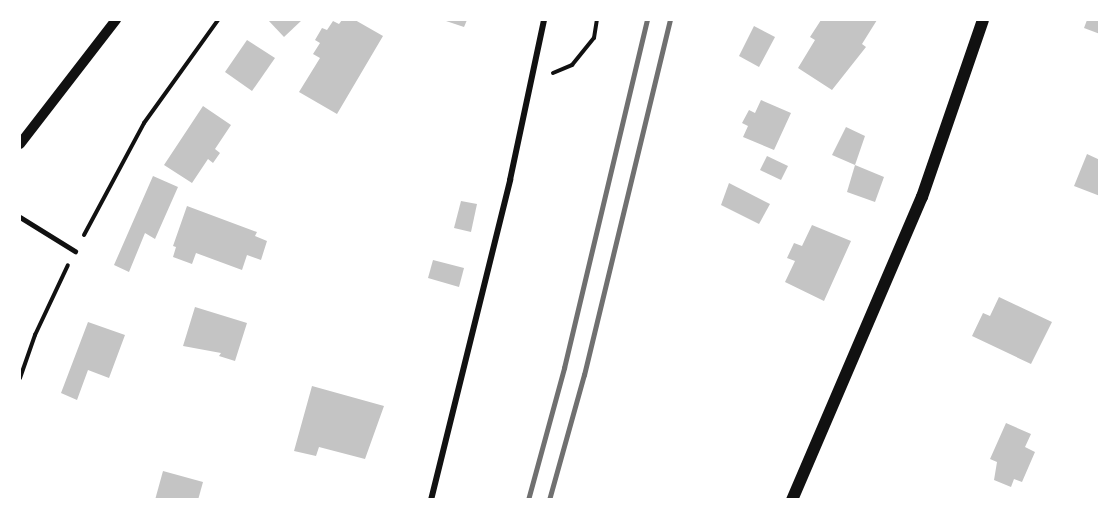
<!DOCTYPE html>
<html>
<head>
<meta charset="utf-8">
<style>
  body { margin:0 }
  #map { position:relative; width:1119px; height:519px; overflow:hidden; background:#fff; font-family:"Work Sans",sans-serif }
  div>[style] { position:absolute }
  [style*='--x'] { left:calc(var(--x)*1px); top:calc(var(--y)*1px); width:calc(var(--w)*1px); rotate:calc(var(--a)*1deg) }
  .building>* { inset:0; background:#c4c4c4 }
  .path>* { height:4px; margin:-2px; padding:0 2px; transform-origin:2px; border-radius:2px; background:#111 }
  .service>* { height:4.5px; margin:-2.25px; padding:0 2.25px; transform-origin:2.25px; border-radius:2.25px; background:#111 }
  .minor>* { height:6px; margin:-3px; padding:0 3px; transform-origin:3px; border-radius:3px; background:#111 }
  .tertiary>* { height:10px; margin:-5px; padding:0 5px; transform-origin:5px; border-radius:5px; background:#111 }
  .secondary>* { height:12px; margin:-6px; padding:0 6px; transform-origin:6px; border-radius:6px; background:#111 }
  .rail>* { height:4.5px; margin:-2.25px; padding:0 2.25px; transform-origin:2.25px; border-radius:2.25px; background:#707070 }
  span { translate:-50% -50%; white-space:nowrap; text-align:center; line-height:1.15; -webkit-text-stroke:5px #fff; paint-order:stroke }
  .frame { position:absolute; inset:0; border:21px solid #fff; pointer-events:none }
</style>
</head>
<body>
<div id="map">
  <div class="building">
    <div style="clip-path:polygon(268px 20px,302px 20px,284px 37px)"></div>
    <div style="clip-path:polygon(342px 20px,355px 20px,383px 36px,337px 114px,299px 92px,320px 58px,313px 54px,320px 43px,315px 40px,322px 28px,327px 30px,333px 21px,339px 24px)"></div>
    <div style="clip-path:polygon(443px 20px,467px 20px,464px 27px)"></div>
    <div style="clip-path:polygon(821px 20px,877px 20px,862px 44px,866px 47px,832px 90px,798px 68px,815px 40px,810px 37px)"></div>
    <div style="clip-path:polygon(1087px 20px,1100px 20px,1100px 34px,1084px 28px)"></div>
    <div style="clip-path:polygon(754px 26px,775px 37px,759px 67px,739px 56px)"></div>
    <div style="clip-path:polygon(247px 40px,275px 58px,252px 91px,225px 72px)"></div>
    <div style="clip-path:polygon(761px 100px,791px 113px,774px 150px,743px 137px,748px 126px,742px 123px,749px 110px,755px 113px)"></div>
    <div style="clip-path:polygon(203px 106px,231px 125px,215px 149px,220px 153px,213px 163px,208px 159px,192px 183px,164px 165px)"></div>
    <div style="clip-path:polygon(846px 127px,865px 136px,855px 165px,832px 155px)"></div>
    <div style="clip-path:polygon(1087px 154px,1100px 160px,1100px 196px,1074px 186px)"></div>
    <div style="clip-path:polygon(767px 156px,788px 166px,781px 180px,760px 170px)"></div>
    <div style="clip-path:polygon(855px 165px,884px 177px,875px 202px,847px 192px)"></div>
    <div style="clip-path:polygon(153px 176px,178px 187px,155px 239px,145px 233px,129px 272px,114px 265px)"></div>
    <div style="clip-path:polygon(729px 183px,770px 204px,759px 224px,721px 205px)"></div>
    <div style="clip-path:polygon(461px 201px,477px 204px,471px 232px,454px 228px)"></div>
    <div style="clip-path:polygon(187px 206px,257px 232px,255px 236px,267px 241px,261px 260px,247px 255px,242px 270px,196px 253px,192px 264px,173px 257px,176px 247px,173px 246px)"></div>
    <div style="clip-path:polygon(812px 225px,851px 241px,824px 301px,785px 282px,795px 261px,787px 258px,794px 243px,802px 246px)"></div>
    <div style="clip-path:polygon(433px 260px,464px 268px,459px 287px,428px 278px)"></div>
    <div style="clip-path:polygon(999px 297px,1052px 322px,1031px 364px,972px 336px,983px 313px,990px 316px)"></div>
    <div style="clip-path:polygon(195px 307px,247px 323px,235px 361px,219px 356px,221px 353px,183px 346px)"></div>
    <div style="clip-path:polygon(88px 322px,125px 335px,109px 378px,88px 370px,77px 400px,61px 393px)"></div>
    <div style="clip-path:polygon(312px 386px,384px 406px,365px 459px,319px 447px,316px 456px,294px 451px)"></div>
    <div style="clip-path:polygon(1006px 423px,1031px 434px,1025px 447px,1035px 452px,1022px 482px,1014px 479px,1011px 487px,994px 480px,997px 462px,990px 459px)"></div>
    <div style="clip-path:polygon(163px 471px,203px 482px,198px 500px,155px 500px)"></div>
  </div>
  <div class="path">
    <div style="--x:553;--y:73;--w:21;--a:-23"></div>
    <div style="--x:572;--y:65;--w:35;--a:-51"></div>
    <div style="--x:594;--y:38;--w:18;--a:-81"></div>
    <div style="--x:84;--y:235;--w:127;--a:-61.8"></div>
    <div style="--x:144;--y:123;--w:127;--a:-54.3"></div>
    <div style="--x:20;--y:378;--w:46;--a:-70.8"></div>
    <div style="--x:35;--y:335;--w:77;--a:-64.8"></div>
  </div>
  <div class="service">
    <div style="--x:20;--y:217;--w:65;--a:31.7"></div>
  </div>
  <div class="minor">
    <div style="--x:431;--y:500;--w:330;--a:-76.1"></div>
    <div style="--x:510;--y:180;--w:164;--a:-78"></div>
  </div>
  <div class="tertiary">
    <div style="--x:20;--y:144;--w:157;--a:-52.3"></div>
  </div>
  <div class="secondary">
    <div style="--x:792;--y:500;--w:330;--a:-66.8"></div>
    <div style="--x:922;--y:197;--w:187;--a:-71"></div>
  </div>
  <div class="rail">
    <div style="--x:528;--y:500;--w:137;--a:-74.7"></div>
    <div style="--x:564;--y:368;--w:358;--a:-76.6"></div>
    <div style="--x:549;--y:500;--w:130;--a:-74.4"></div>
    <div style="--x:584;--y:375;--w:365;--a:-76.4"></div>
  </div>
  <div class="frame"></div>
</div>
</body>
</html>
